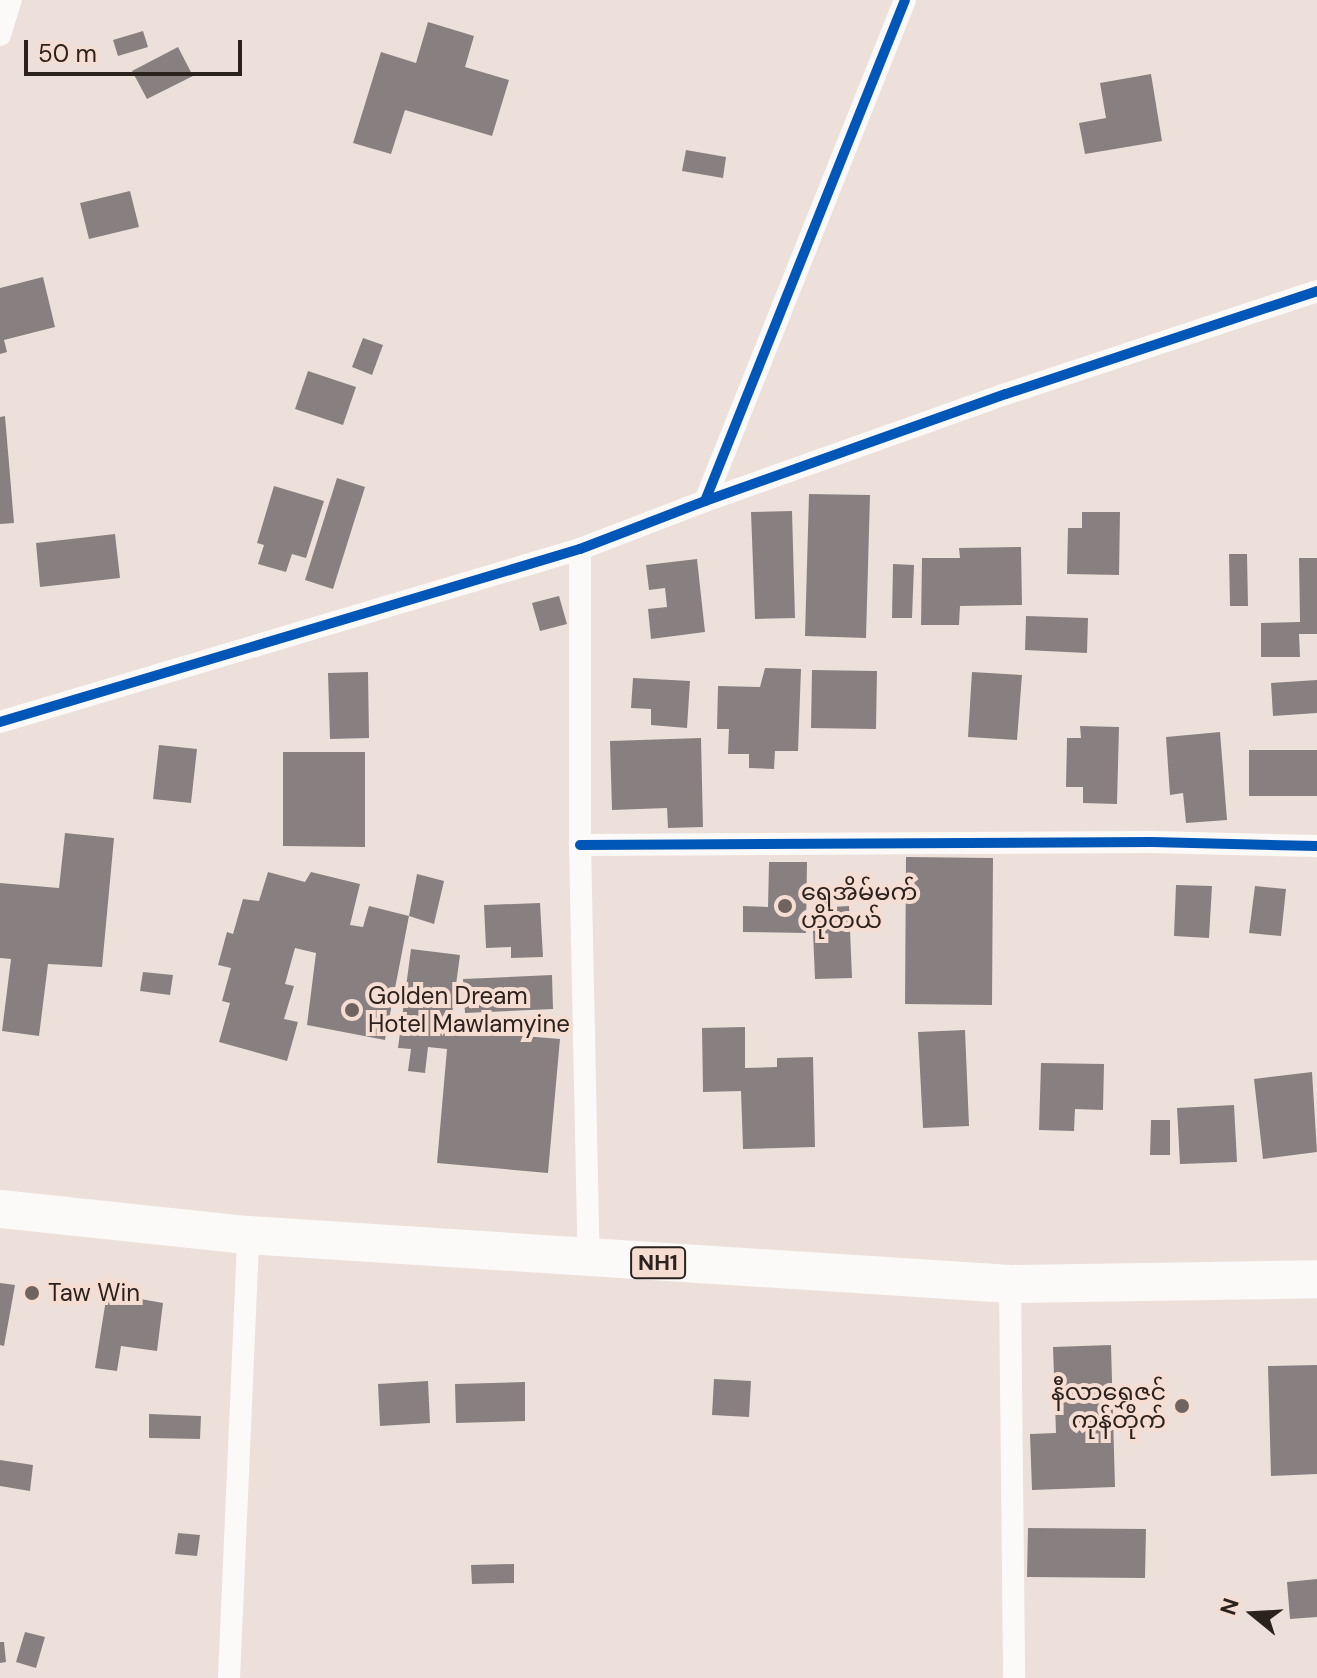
<!DOCTYPE html>
<html>
<head>
<meta charset="utf-8">
<style>
  body { margin:0 }
  #map { position:relative; width:1317px; height:1678px; overflow:hidden; background:#ede0da; font-family:"DM Sans","Noto Sans Myanmar",sans-serif }
  div>[style] { position:absolute }
  [style*='--x'] { left:calc(var(--x)*1px); top:calc(var(--y)*1px); width:calc(var(--w)*1px); rotate:calc(var(--a)*1deg) }
  .building>* { inset:0; background:#888080 }
  .minor>* { height:22px; margin:-11px; padding:0 11px; transform-origin:11px; border-radius:11px; background:#fcfaf9 }
  .trunk>* { height:38px; margin:-19px; padding:0 19px; transform-origin:19px; border-radius:19px; background:#fcfaf9 }
  .cycleway>* { height:10px; margin:-5px; padding:0 5px; transform-origin:5px; border-radius:5px; background:#0057b8 }
  .dots>* { width:22px; height:22px; translate:-50% -50%; box-sizing:border-box; border:4px solid #f5ddd2; border-radius:50% }
  span { translate:-50% -50%; white-space:nowrap; text-align:center; line-height:1.15; -webkit-text-stroke:8px #f5ddd2; paint-order:stroke }
  .shield-label span { padding:2px 6px; background:#f5ddd2; border:2px solid; border-radius:6px; -webkit-text-stroke-width:0 }
  .shield-label { font-size:22px; color:#2b221e; font-weight:700 }
  .poi-label { font-size:24px; color:#2b221e }
  .left { translate:0 -50%; text-align:left }
  .right { translate:-100% -50%; text-align:right }
  .north { position:absolute; left:1213px; top:1574px; width:80px; height:80px; -webkit-text-stroke:6px #f5ddd2; paint-order:stroke; rotate:288deg; font-size:22px; font-weight:700; line-height:32px; text-align:center; color:#2b221e }
  .north::after { content:''; display:block; margin:auto; width:28px; height:36px; background:#2b221e; clip-path:polygon(50% 0,100% 100%,50% 72%,0 100%) }
  .scale { position:absolute; left:24px; top:40px; width:218px; height:36px; box-sizing:border-box; border:4px solid #2b221e; border-top:0; padding-left:10px; font-size:24px; line-height:28px; white-space:nowrap; color:#2b221e; -webkit-text-stroke:6px #f5ddd2; paint-order:stroke }
</style>
</head>
<body>
<div id="map">
  <div class="building">
    <div style="clip-path:polygon(428px 22px,474px 36px,465px 67px,509px 80px,492px 136px,405px 110px,391px 154px,353px 143px,381px 52px,416px 63px)"></div>
    <div style="clip-path:polygon(143px 31px,148px 47px,118px 56px,113px 40px)"></div>
    <div style="clip-path:polygon(178px 47px,193px 76px,147px 99px,132px 71px)"></div>
    <div style="clip-path:polygon(1151px 74px,1162px 141px,1085px 154px,1079px 123px,1106px 118px,1100px 83px)"></div>
    <div style="clip-path:polygon(686px 150px,726px 157px,723px 178px,682px 171px)"></div>
    <div style="clip-path:polygon(130px 191px,139px 227px,89px 239px,80px 203px)"></div>
    <div style="clip-path:polygon(43px 277px,55px 327px,4px 340px,7px 352px,0 354px,0 288px)"></div>
    <div style="clip-path:polygon(363px 338px,383px 345px,372px 375px,352px 367px)"></div>
    <div style="clip-path:polygon(308px 371px,356px 387px,343px 425px,295px 409px)"></div>
    <div style="clip-path:polygon(5px 416px,14px 523px,0 524px,0 417px)"></div>
    <div style="clip-path:polygon(337px 478px,365px 487px,333px 589px,305px 580px)"></div>
    <div style="clip-path:polygon(274px 486px,324px 501px,306px 558px,292px 554px,286px 572px,258px 564px,264px 545px,257px 543px)"></div>
    <div style="clip-path:polygon(809px 494px,870px 495px,866px 638px,805px 636px)"></div>
    <div style="clip-path:polygon(792px 511px,795px 618px,755px 619px,751px 512px)"></div>
    <div style="clip-path:polygon(1082px 512px,1120px 512px,1119px 575px,1067px 574px,1068px 528px,1082px 528px)"></div>
    <div style="clip-path:polygon(115px 534px,120px 578px,40px 587px,36px 543px)"></div>
    <div style="clip-path:polygon(1021px 547px,1022px 605px,960px 606px,959px 625px,921px 625px,922px 558px,960px 558px,959px 548px)"></div>
    <div style="clip-path:polygon(1229px 554px,1247px 554px,1248px 606px,1230px 606px)"></div>
    <div style="clip-path:polygon(1299px 558px,1317px 558px,1317px 634px,1299px 634px,1300px 657px,1261px 657px,1261px 623px,1300px 622px)"></div>
    <div style="clip-path:polygon(697px 559px,705px 632px,651px 639px,648px 609px,667px 607px,665px 588px,649px 590px,646px 565px)"></div>
    <div style="clip-path:polygon(893px 564px,914px 565px,912px 618px,892px 618px)"></div>
    <div style="clip-path:polygon(559px 596px,567px 624px,540px 631px,532px 603px)"></div>
    <div style="clip-path:polygon(1026px 616px,1088px 618px,1087px 653px,1025px 650px)"></div>
    <div style="clip-path:polygon(765px 668px,801px 669px,798px 751px,775px 751px,774px 769px,749px 768px,749px 754px,728px 754px,729px 729px,717px 729px,718px 686px,760px 687px)"></div>
    <div style="clip-path:polygon(812px 670px,877px 671px,876px 729px,811px 728px)"></div>
    <div style="clip-path:polygon(368px 672px,369px 738px,330px 739px,328px 673px)"></div>
    <div style="clip-path:polygon(972px 672px,1022px 675px,1017px 740px,968px 737px)"></div>
    <div style="clip-path:polygon(633px 678px,690px 681px,687px 728px,651px 725px,651px 709px,631px 708px)"></div>
    <div style="clip-path:polygon(1317px 680px,1317px 713px,1273px 716px,1271px 683px)"></div>
    <div style="clip-path:polygon(1080px 726px,1119px 727px,1117px 804px,1083px 803px,1083px 787px,1066px 787px,1067px 738px,1081px 738px)"></div>
    <div style="clip-path:polygon(1220px 732px,1227px 820px,1186px 823px,1183px 793px,1170px 795px,1166px 737px)"></div>
    <div style="clip-path:polygon(701px 738px,703px 827px,668px 828px,667px 808px,612px 810px,610px 741px)"></div>
    <div style="clip-path:polygon(159px 745px,197px 749px,191px 803px,153px 799px)"></div>
    <div style="clip-path:polygon(1249px 750px,1317px 750px,1317px 796px,1249px 796px)"></div>
    <div style="clip-path:polygon(283px 752px,365px 752px,365px 847px,283px 846px)"></div>
    <div style="clip-path:polygon(65px 833px,114px 838px,102px 967px,48px 964px,39px 1036px,2px 1031px,11px 959px,0 958px,0 883px,59px 888px)"></div>
    <div style="clip-path:polygon(906px 857px,993px 858px,992px 1005px,905px 1004px)"></div>
    <div style="clip-path:polygon(769px 862px,807px 862px,806px 933px,743px 932px,743px 906px,768px 907px)"></div>
    <div style="clip-path:polygon(268px 872px,305px 882px,311px 872px,360px 884px,350px 925px,363px 927px,369px 906px,409px 916px,385px 1040px,307px 1025px,316px 953px,295px 948px,285px 984px,294px 986px,284px 1019px,298px 1022px,287px 1061px,219px 1042px,230px 1003px,222px 1001px,231px 968px,218px 965px,227px 932px,233px 934px,243px 899px,259px 901px)"></div>
    <div style="clip-path:polygon(417px 874px,444px 881px,434px 924px,409px 916px)"></div>
    <div style="clip-path:polygon(1176px 885px,1212px 886px,1209px 938px,1174px 936px)"></div>
    <div style="clip-path:polygon(1255px 886px,1286px 889px,1281px 936px,1249px 933px)"></div>
    <div style="clip-path:polygon(540px 903px,543px 957px,511px 958px,511px 947px,486px 948px,484px 905px)"></div>
    <div style="clip-path:polygon(849px 906px,852px 978px,815px 979px,812px 908px)"></div>
    <div style="clip-path:polygon(411px 949px,460px 955px,450px 1030px,560px 1039px,548px 1173px,437px 1163px,447px 1049px,428px 1047px,425px 1073px,408px 1071px,411px 1049px,398px 1048px)"></div>
    <div style="clip-path:polygon(143px 972px,173px 975px,170px 995px,140px 991px)"></div>
    <div style="clip-path:polygon(552px 975px,553px 1009px,465px 1013px,463px 979px)"></div>
    <div style="clip-path:polygon(745px 1027px,745px 1068px,777px 1067px,777px 1058px,813px 1057px,815px 1147px,743px 1149px,741px 1091px,703px 1092px,702px 1028px)"></div>
    <div style="clip-path:polygon(965px 1030px,969px 1126px,923px 1128px,918px 1032px)"></div>
    <div style="clip-path:polygon(1041px 1063px,1104px 1064px,1103px 1110px,1075px 1109px,1074px 1131px,1039px 1130px)"></div>
    <div style="clip-path:polygon(1312px 1072px,1317px 1152px,1263px 1159px,1254px 1079px)"></div>
    <div style="clip-path:polygon(1234px 1105px,1237px 1162px,1180px 1164px,1177px 1108px)"></div>
    <div style="clip-path:polygon(1151px 1120px,1170px 1120px,1170px 1155px,1150px 1155px)"></div>
    <div style="clip-path:polygon(0 1283px,15px 1285px,4px 1346px,0 1345px)"></div>
    <div style="clip-path:polygon(107px 1293px,163px 1303px,157px 1351px,121px 1346px,117px 1371px,95px 1368px)"></div>
    <div style="clip-path:polygon(1111px 1345px,1115px 1487px,1032px 1490px,1030px 1434px,1056px 1433px,1053px 1347px)"></div>
    <div style="clip-path:polygon(1317px 1365px,1317px 1474px,1271px 1476px,1268px 1366px)"></div>
    <div style="clip-path:polygon(714px 1379px,751px 1381px,749px 1417px,712px 1415px)"></div>
    <div style="clip-path:polygon(428px 1381px,430px 1423px,380px 1426px,378px 1384px)"></div>
    <div style="clip-path:polygon(525px 1382px,525px 1421px,456px 1423px,455px 1384px)"></div>
    <div style="clip-path:polygon(149px 1414px,201px 1416px,200px 1439px,149px 1438px)"></div>
    <div style="clip-path:polygon(0 1460px,33px 1465px,30px 1491px,0 1486px)"></div>
    <div style="clip-path:polygon(1028px 1528px,1146px 1529px,1145px 1578px,1027px 1577px)"></div>
    <div style="clip-path:polygon(178px 1533px,200px 1535px,197px 1556px,175px 1554px)"></div>
    <div style="clip-path:polygon(514px 1564px,514px 1583px,472px 1584px,471px 1565px)"></div>
    <div style="clip-path:polygon(1317px 1579px,1317px 1617px,1290px 1619px,1287px 1582px)"></div>
    <div style="clip-path:polygon(25px 1632px,45px 1637px,36px 1668px,16px 1662px)"></div>
    <div style="clip-path:polygon(0 1642px,4px 1642px,6px 1662px,0 1663px)"></div>
  </div>
  <div class="minor">
    <div style="--x:0;--y:35;--w:37;--a:-73"></div>
    <div style="--x:705;--y:501;--w:539;--a:-68.24"></div>
    <div style="--x:580;--y:549;--w:296;--a:90"></div>
    <div style="--x:580;--y:845;--w:413;--a:88.8"></div>
    <div style="--x:0;--y:722;--w:605;--a:-16.61"></div>
    <div style="--x:580;--y:549;--w:134;--a:-21"></div>
    <div style="--x:705;--y:501;--w:319;--a:-19.6"></div>
    <div style="--x:1006;--y:394;--w:328;--a:-18.3"></div>
    <div style="--x:580;--y:845;--w:572;--a:-0.3"></div>
    <div style="--x:1152;--y:842;--w:165;--a:1.4"></div>
    <div style="--x:1010;--y:1284;--w:394;--a:89.4"></div>
    <div style="--x:229;--y:1678;--w:443;--a:-87.5"></div>
  </div>
  <div class="trunk">
    <div style="--x:0;--y:1209;--w:249;--a:6"></div>
    <div style="--x:248;--y:1235;--w:764;--a:3.68"></div>
    <div style="--x:1010;--y:1284;--w:307;--a:-0.9"></div>
  </div>
  <div class="cycleway">
    <div style="--x:705;--y:501;--w:539;--a:-68.24"></div>
    <div style="--x:0;--y:722;--w:605;--a:-16.61"></div>
    <div style="--x:580;--y:549;--w:134;--a:-21"></div>
    <div style="--x:705;--y:501;--w:319;--a:-19.6"></div>
    <div style="--x:1006;--y:394;--w:328;--a:-18.3"></div>
    <div style="--x:580;--y:845;--w:572;--a:-0.3"></div>
    <div style="--x:1152;--y:842;--w:165;--a:1.4"></div>
  </div>
  <div class="dots">
    <div style="left:785px;top:906px;background:#6f6460"></div>
    <div style="left:352px;top:1010px;background:#6f6460"></div>
    <div style="left:32px;top:1293px;background:#6f6460"></div>
    <div style="left:1182px;top:1406px;background:#6f6460"></div>
  </div>
  <div class="shield-label">
    <span style="left:658px;top:1263px">NH1</span>
  </div>
  <div class="poi-label">
    <span class="left" style="left:801px;top:906px">ရွှေအိမ်မက်<br>ဟိုတယ်</span>
    <span class="left" style="left:368px;top:1010px">Golden Dream<br>Hotel Mawlamyine</span>
    <span class="left" style="left:48px;top:1293px">Taw Win</span>
    <span class="right" style="left:1166px;top:1406px">နီလာရွှေဇင်<br>ကုန်တိုက်</span>
  </div>
  <div class="north">N</div>
  <div class="scale">50 m</div>
</div>
</body>
</html>
